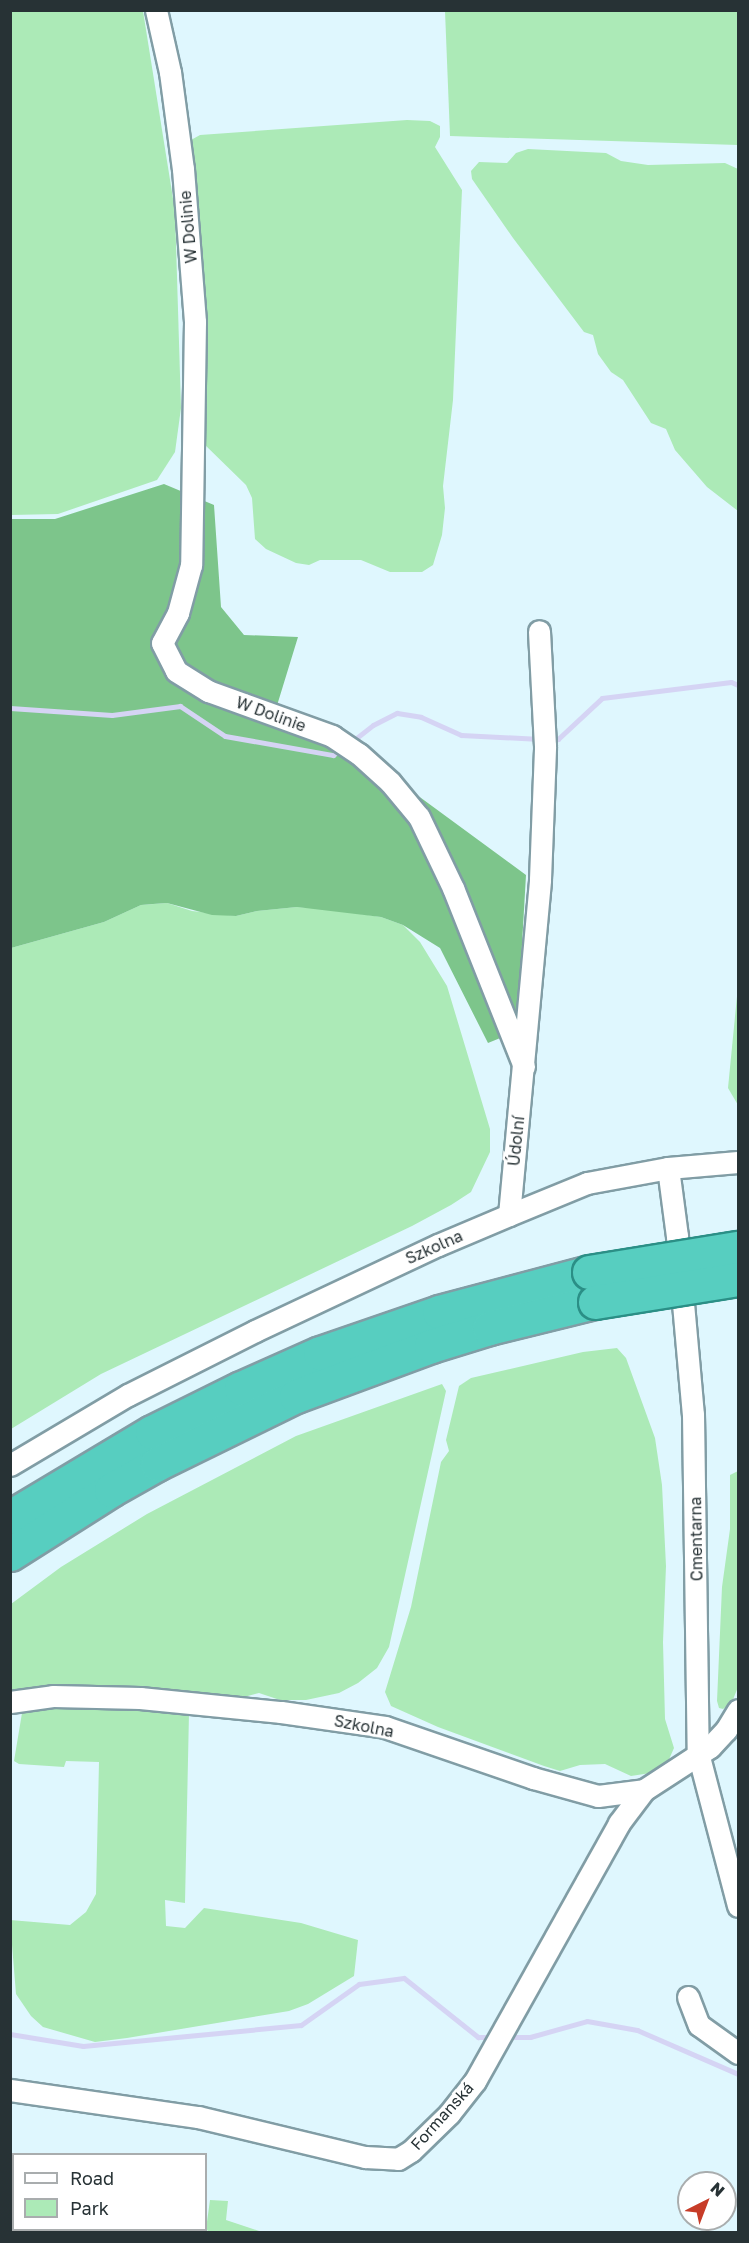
<!DOCTYPE html>
<html>
<head>
<meta charset="utf-8">
<style>
  body { margin:0 }
  #map { position:relative; width:749px; height:2243px; overflow:hidden; background:#dff7fe; font-family:"Golos Text",sans-serif }
  div>[style] { position:absolute }
  [style*='--x'] { left:calc(var(--x)*1px); top:calc(var(--y)*1px); width:calc(var(--w)*1px); rotate:calc(var(--a)*1deg) }
  .green>* { inset:0; background:#aceab7 }
  .forest>* { inset:0; background:#7dc58b }
  .stream>* { height:5px; margin:-2.5px; padding:0 2.5px; transform-origin:2.5px; border-radius:2.5px; background:#d5d4f4 }
  .roads { filter:drop-shadow(2px 0 #819da5) drop-shadow(-2px 0 #819da5) drop-shadow(0 2px #819da5) drop-shadow(0 -2px #819da5) }
  .minor>* { height:21px; margin:-10.5px; padding:0 10.5px; transform-origin:10.5px; border-radius:10.5px; background:#fff }
  .trunk>* { height:33px; margin:-16.5px; padding:0 16.5px; transform-origin:16.5px; border-radius:16.5px; background:#57cec0 }
  .bridges { filter:drop-shadow(2px 0 #2b8f86) drop-shadow(-2px 0 #2b8f86) drop-shadow(0 2px #2b8f86) drop-shadow(0 -2px #2b8f86) }
  .trunk-bridge>* { height:33px; margin:-16.5px; padding:0 16.5px; transform-origin:16.5px; border-radius:16.5px; background:#57cec0 }
  span { translate:-50% -50%; white-space:nowrap; text-align:center; line-height:1.15; -webkit-text-stroke:5px #fff; paint-order:stroke }
  .street-label { font-size:16px; color:#273235 }
  .frame { position:absolute; inset:0; border:12px solid #273235; pointer-events:none }
  .legend { position:absolute; left:12px; top:2153px; width:195px; height:78px; box-sizing:border-box; background:#fff; border:2px solid #a9adae; margin:0; padding:8px 10px; list-style:none; font-size:18px; color:#273235 }
  .legend li { display:flex; align-items:center; gap:12px; height:30px }
  .legend b { width:30px; border:2px solid #a9adae }
  .north { position:absolute; left:677px; top:2171px; width:60px; height:60px; box-sizing:border-box; background:#fff; border:2px solid #a9adae; border-radius:50%; rotate:42deg; font-size:16px; font-weight:700; line-height:24px; text-align:center; color:#273235 }
  .north::after { content:''; display:block; margin:auto; width:21px; height:27px; background:#c73c28; clip-path:polygon(50% 0,100% 100%,50% 72%,0 100%) }
</style>
</head>
<body>
<div id="map">
  <div class="green">
    <div style="clip-path:polygon(10px 11px,143px 11px,175px 211px,181px 408px,175px 452px,157px 480px,58px 514px,11px 515px)"></div>
    <div style="clip-path:polygon(445px 11px,738px 11px,738px 145px,450px 136px)"></div>
    <div style="clip-path:polygon(407px 120px,430px 121px,440px 126px,440px 137px,435px 147px,462px 190px,453px 400px,443px 486px,445px 508px,442px 535px,433px 565px,422px 572px,390px 572px,361px 560px,320px 560px,309px 565px,296px 563px,266px 549px,255px 539px,252px 498px,246px 485px,203px 443px,191px 140px,200px 135px)"></div>
    <div style="clip-path:polygon(528px 149px,606px 153px,621px 161px,648px 165px,725px 163px,738px 169px,738px 511px,707px 487px,675px 450px,666px 429px,651px 423px,623px 380px,611px 372px,598px 354px,593px 335px,584px 332px,513px 238px,472px 179px,471px 171px,479px 162px,507px 163px,516px 153px)"></div>
    <div style="clip-path:polygon(167px 903px,192px 911px,236px 916px,257px 911px,297px 907px,327px 909px,381px 917px,403px 925px,420px 942px,447px 986px,490px 1129px,490px 1152px,471px 1192px,451px 1205px,412px 1226px,101px 1374px,11px 1429px,11px 948px,104px 922px,141px 905px)"></div>
    <div style="clip-path:polygon(738px 986px,738px 1105px,728px 1088px)"></div>
    <div style="clip-path:polygon(617px 1348px,626px 1358px,655px 1438px,662px 1485px,666px 1566px,663px 1642px,665px 1719px,674px 1748px,667px 1764px,657px 1772px,631px 1776px,605px 1764px,580px 1765px,560px 1771px,544px 1766px,438px 1727px,391px 1706px,385px 1692px,411px 1607px,441px 1462px,449px 1451px,446px 1440px,459px 1386px,471px 1378px,583px 1352px)"></div>
    <div style="clip-path:polygon(442px 1384px,446px 1391px,389px 1647px,377px 1668px,358px 1683px,339px 1693px,306px 1700px,280px 1700px,259px 1693px,233px 1700px,97px 1685px,59px 1687px,11px 1694px,11px 1604px,61px 1567px,147px 1514px,296px 1436px)"></div>
    <div style="clip-path:polygon(738px 1471px,738px 1687px,732px 1702px,723px 1709px,719px 1708px,717px 1701px,722px 1587px,730px 1529px,730px 1475px)"></div>
    <div style="clip-path:polygon(50px 1703px,113px 1704px,189px 1713px,185px 1903px,165px 1900px,166px 1926px,185px 1928px,204px 1908px,301px 1923px,358px 1940px,354px 1976px,308px 2004px,289px 2011px,127px 2038px,95px 2042px,43px 2027px,31px 2016px,16px 1994px,10px 1920px,70px 1925px,86px 1912px,96px 1894px,99px 1762px,66px 1761px,64px 1767px,19px 1764px,14px 1761px,22px 1713px,25px 1709px)"></div>
    <div style="clip-path:polygon(210px 2200px,228px 2201px,226px 2220px,262px 2232px,209px 2232px,206px 2229px)"></div>
  </div>
  <div class="forest">
    <div style="clip-path:polygon(164px 484px,214px 505px,221px 607px,244px 635px,298px 637px,275px 712px,387px 773px,526px 875px,517px 1031px,488px 1043px,440px 948px,403px 925px,381px 917px,297px 907px,257px 911px,236px 916px,212px 915px,167px 903px,153px 904px,141px 905px,104px 922px,11px 948px,11px 519px,55px 519px)"></div>
  </div>
  <div class="stream">
    <div style="--x:10;--y:708;--w:102;--a:3.9"></div>
    <div style="--x:112;--y:715;--w:69;--a:-7.5"></div>
    <div style="--x:180;--y:706;--w:54;--a:33.7"></div>
    <div style="--x:225;--y:736;--w:110;--a:10"></div>
    <div style="--x:333;--y:755;--w:11;--a:-38"></div>
    <div style="--x:549;--y:739;--w:9;--a:0"></div>
    <div style="--x:558;--y:739;--w:60;--a:-43"></div>
    <div style="--x:602;--y:698;--w:130;--a:-7.1"></div>
    <div style="--x:731;--y:682;--w:8;--a:23"></div>
    <div style="--x:350;--y:743;--w:29;--a:-38"></div>
    <div style="--x:373;--y:725;--w:27;--a:-27"></div>
    <div style="--x:397;--y:713;--w:24;--a:9"></div>
    <div style="--x:421;--y:717;--w:44;--a:24.2"></div>
    <div style="--x:461;--y:735;--w:79;--a:2.9"></div>
    <div style="--x:10;--y:2034;--w:74;--a:9.3"></div>
    <div style="--x:83;--y:2046;--w:219;--a:-5.5"></div>
    <div style="--x:301;--y:2025;--w:71;--a:-35.3"></div>
    <div style="--x:359;--y:1984;--w:45;--a:-7.6"></div>
    <div style="--x:404;--y:1978;--w:95;--a:38.6"></div>
    <div style="--x:478;--y:2037;--w:16;--a:0"></div>
    <div style="--x:506;--y:2037;--w:24;--a:0"></div>
    <div style="--x:530;--y:2037;--w:59;--a:-15.7"></div>
    <div style="--x:587;--y:2021;--w:51;--a:10.2"></div>
    <div style="--x:637;--y:2030;--w:110;--a:23.5"></div>
  </div>
  <div class="roads">
    <div class="minor">
      <div style="--x:156;--y:10;--w:64;--a:77.3"></div>
      <div style="--x:170;--y:72;--w:98;--a:82.4"></div>
      <div style="--x:183;--y:169;--w:153;--a:85.5"></div>
      <div style="--x:195;--y:322;--w:243;--a:90.9"></div>
      <div style="--x:191;--y:565;--w:50;--a:105.2"></div>
      <div style="--x:178;--y:613;--w:34;--a:118"></div>
      <div style="--x:162;--y:643;--w:31;--a:63"></div>
      <div style="--x:176;--y:671;--w:38;--a:32"></div>
      <div style="--x:208;--y:691;--w:132;--a:19.9"></div>
      <div style="--x:332;--y:736;--w:32;--a:34"></div>
      <div style="--x:359;--y:754;--w:42;--a:42.1"></div>
      <div style="--x:390;--y:782;--w:45;--a:50.4"></div>
      <div style="--x:419;--y:817;--w:79;--a:64.4"></div>
      <div style="--x:453;--y:888;--w:192;--a:68.3"></div>
      <div style="--x:668;--y:1168;--w:69;--a:82.5"></div>
      <div style="--x:677;--y:1236;--w:179;--a:84.9"></div>
      <div style="--x:693;--y:1414;--w:339;--a:89.2"></div>
      <div style="--x:698;--y:1753;--w:158;--a:75.3"></div>
      <div style="--x:509;--y:1215;--w:337;--a:-84.7"></div>
      <div style="--x:540;--y:879;--w:133;--a:-87.8"></div>
      <div style="--x:545;--y:746;--w:115;--a:-93"></div>
      <div style="--x:10;--y:1465;--w:137;--a:-30.7"></div>
      <div style="--x:128;--y:1395;--w:142;--a:-26.7"></div>
      <div style="--x:255;--y:1331;--w:202;--a:-25.2"></div>
      <div style="--x:438;--y:1245;--w:77;--a:-22.9"></div>
      <div style="--x:509;--y:1215;--w:84;--a:-22.3"></div>
      <div style="--x:587;--y:1183;--w:82;--a:-10.5"></div>
      <div style="--x:668;--y:1168;--w:70;--a:-4.9"></div>
      <div style="--x:10;--y:1702;--w:43;--a:-7.9"></div>
      <div style="--x:53;--y:1696;--w:87;--a:1.3"></div>
      <div style="--x:140;--y:1698;--w:142;--a:5.7"></div>
      <div style="--x:281;--y:1712;--w:105;--a:8.2"></div>
      <div style="--x:385;--y:1727;--w:157;--a:19"></div>
      <div style="--x:533;--y:1778;--w:67;--a:15.5"></div>
      <div style="--x:598;--y:1796;--w:46;--a:-7.4"></div>
      <div style="--x:644;--y:1790;--w:79;--a:-33.1"></div>
      <div style="--x:710;--y:1747;--w:23;--a:-47"></div>
      <div style="--x:726;--y:1730;--w:23;--a:-59"></div>
      <div style="--x:688;--y:1997;--w:30;--a:69"></div>
      <div style="--x:699;--y:2025;--w:48;--a:35.7"></div>
      <div style="--x:10;--y:2090;--w:190;--a:8.2"></div>
      <div style="--x:198;--y:2117;--w:172;--a:13.5"></div>
      <div style="--x:365;--y:2157;--w:33;--a:3"></div>
      <div style="--x:398;--y:2159;--w:15;--a:-32"></div>
      <div style="--x:411;--y:2151;--w:53;--a:-44.2"></div>
      <div style="--x:449;--y:2114;--w:42;--a:-51.8"></div>
      <div style="--x:475;--y:2081;--w:295;--a:-60.8"></div>
      <div style="--x:619;--y:1823;--w:41;--a:-52.9"></div>
    </div>
    <div class="trunk">
      <div style="--x:10;--y:1517;--w:165;--a:-30.9"></div>
      <div style="--x:152;--y:1432;--w:99;--a:-26.3"></div>
      <div style="--x:241;--y:1388;--w:86;--a:-23.9"></div>
      <div style="--x:320;--y:1353;--w:126;--a:-19"></div>
      <div style="--x:439;--y:1312;--w:155;--a:-14.9"></div>
      <div style="--x:10;--y:1554;--w:120;--a:-32.4"></div>
      <div style="--x:111;--y:1490;--w:53;--a:-29.5"></div>
      <div style="--x:157;--y:1464;--w:155;--a:-26.1"></div>
      <div style="--x:296;--y:1396;--w:144;--a:-20.3"></div>
      <div style="--x:431;--y:1346;--w:61;--a:-17.2"></div>
      <div style="--x:489;--y:1328;--w:109;--a:-13.8"></div>
    </div>
  </div>
  <div class="bridges">
    <div class="trunk-bridge">
      <div style="--x:589;--y:1272;--w:151;--a:-9.2"></div>
      <div style="--x:595;--y:1302;--w:145;--a:-9.1"></div>
    </div>
  </div>
  <div class="street-label">
    <span style="left:188px;top:227px;rotate:-95deg">W Dolinie</span>
    <span style="left:271px;top:714px;rotate:20deg">W Dolinie</span>
    <span style="left:516px;top:1141px;rotate:-84deg">Údolní</span>
    <span style="left:434px;top:1247px;rotate:-24deg">Szkolna</span>
    <span style="left:696px;top:1539px;rotate:-91deg">Cmentarna</span>
    <span style="left:364px;top:1726px;rotate:11deg">Szkolna</span>
    <span style="left:442px;top:2116px;rotate:-48deg">Formanská</span>
  </div>
  <div class="frame"></div>
  <ul class="legend">
  <li><b style="height:8px;background:#fff"></b>Road</li>
  <li><b style="height:16px;background:#aceab7"></b>Park</li>
  </ul>
  <div class="north">N</div>
</div>
</body>
</html>
